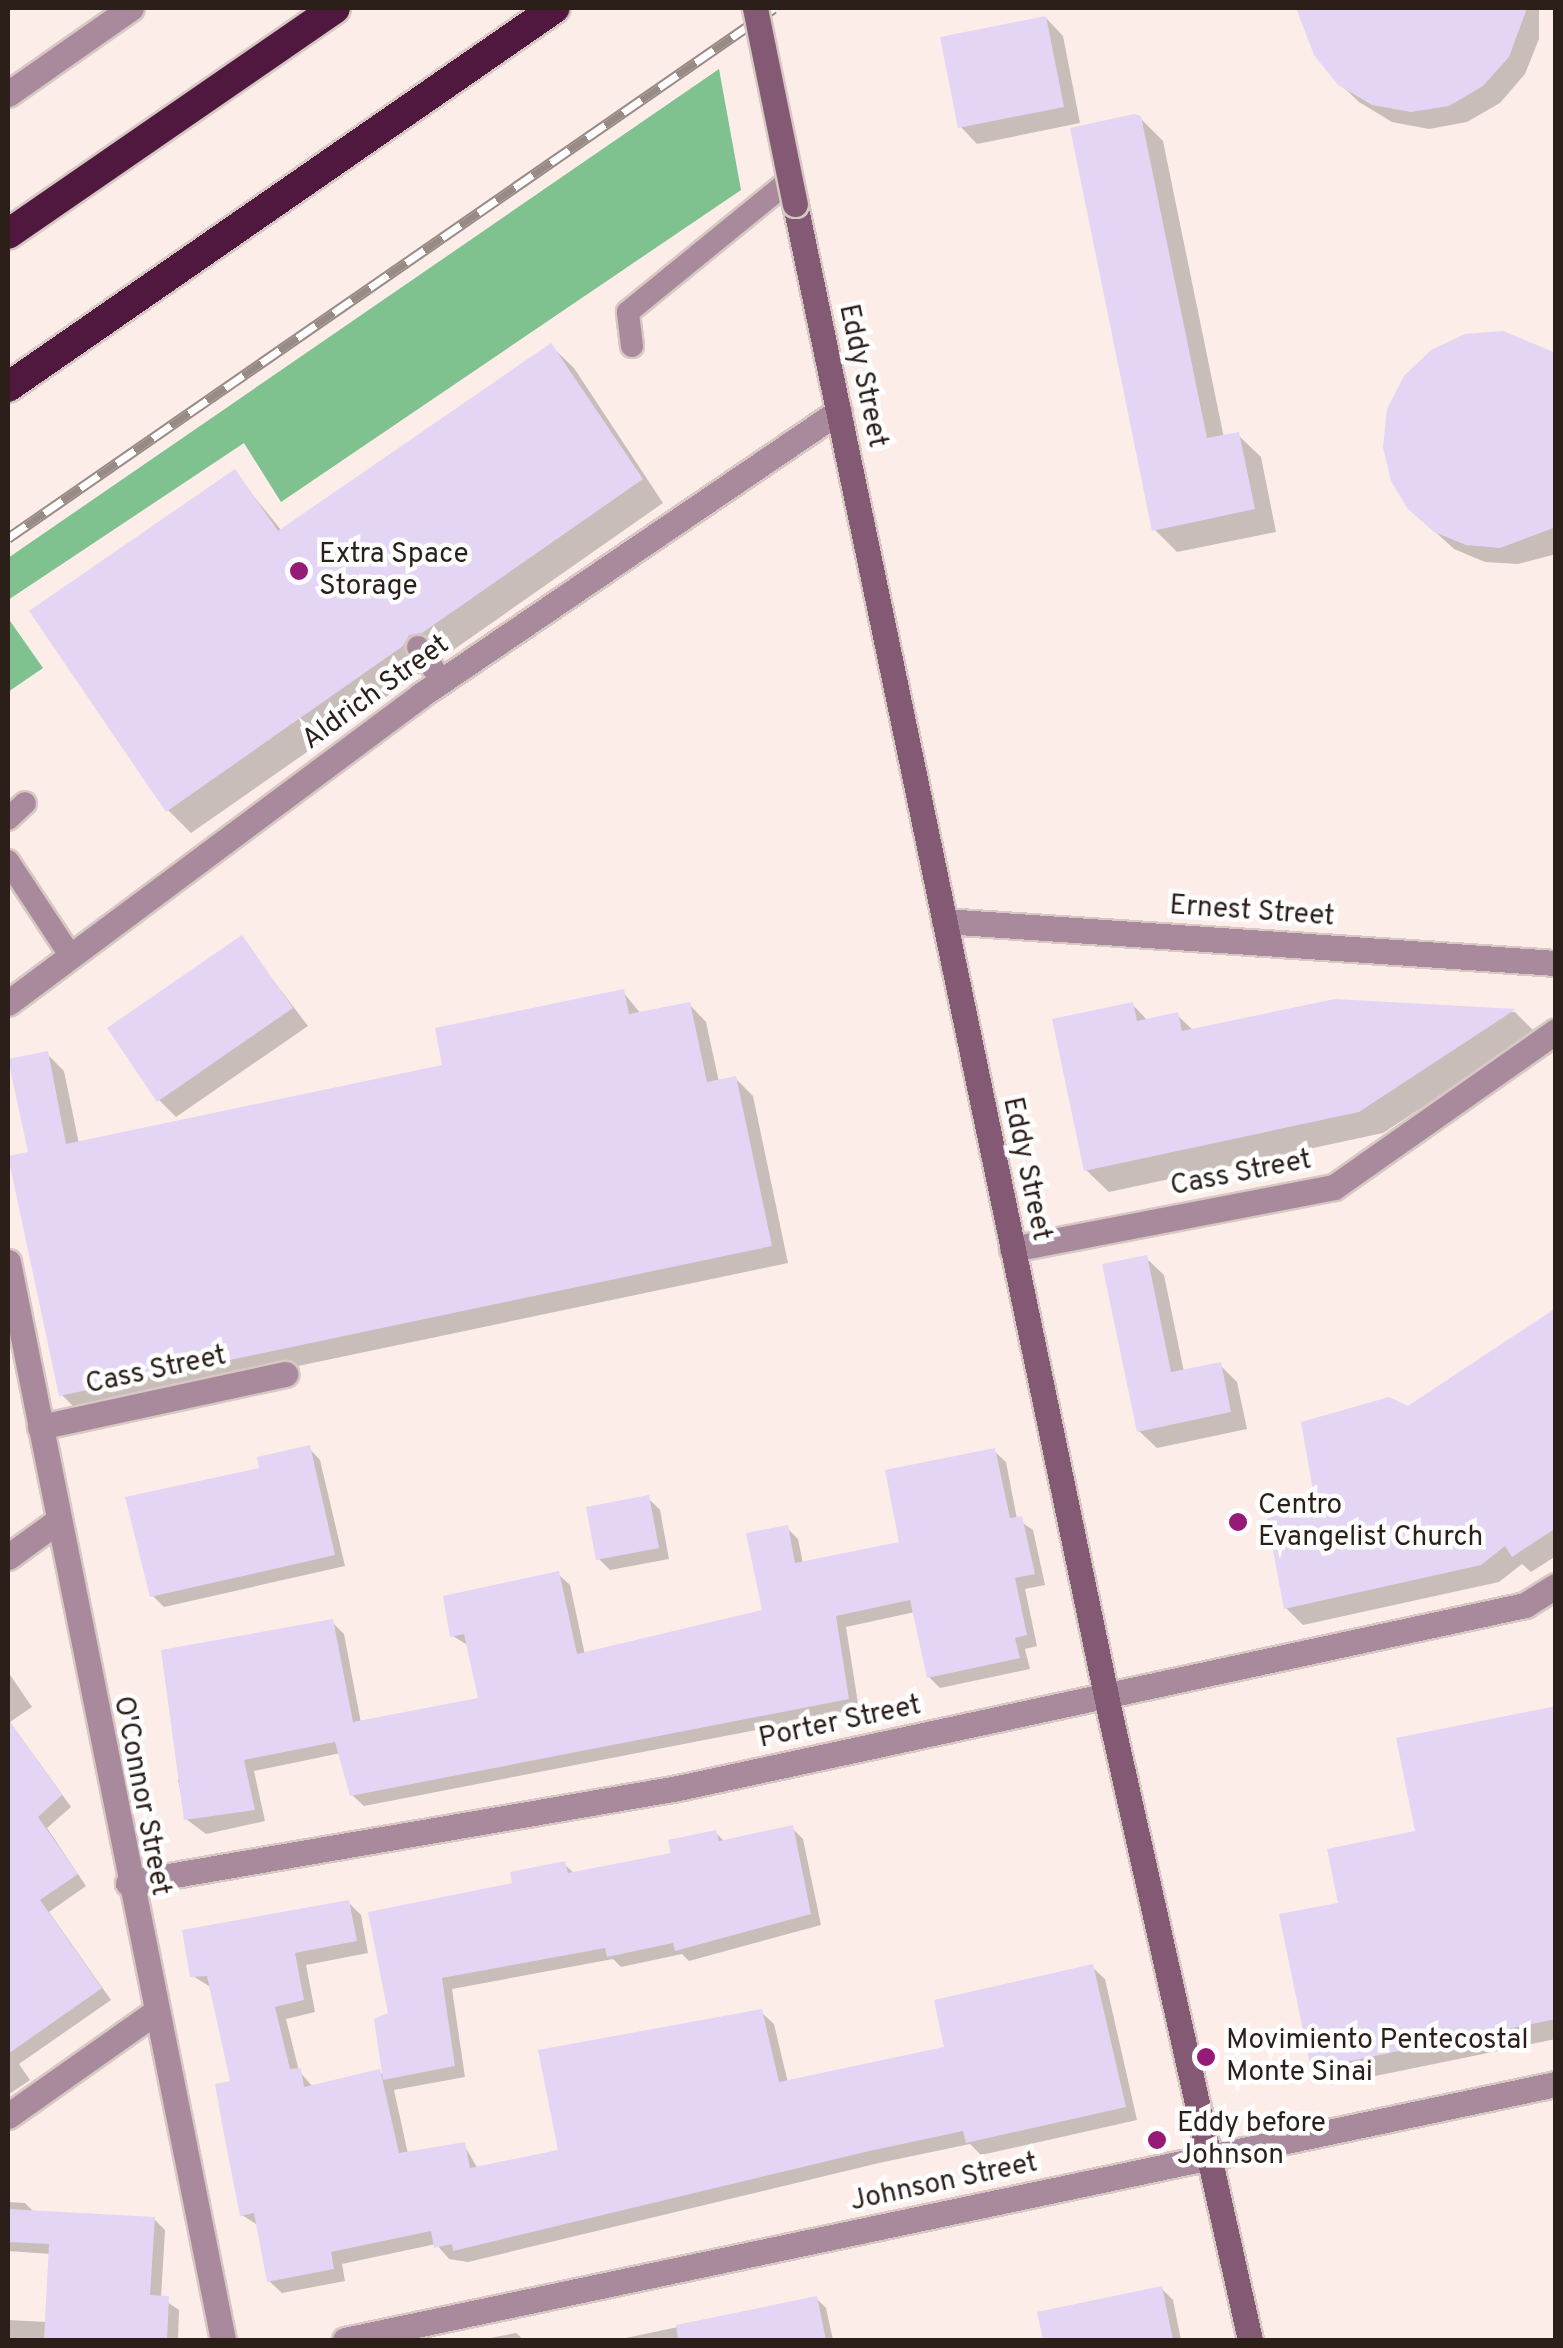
<!DOCTYPE html>
<html>
<head>
<meta charset="utf-8">
<style>
  body { margin:0 }
  #map { position:relative; width:1563px; height:2348px; overflow:hidden; background:#fcede8; font-family:Overpass,sans-serif }
  div>[style] { position:absolute }
  [style*='--x'] { left:calc(var(--x)*1px); top:calc(var(--y)*1px); width:calc(var(--w)*1px); rotate:calc(var(--a)*1deg) }
  .forest>* { inset:0; background:#7fc18f }
  .shadow>* { inset:0; background:#0003 }
  .building>* { inset:0; background:#e3d5f3 }
  .roads { filter:drop-shadow(2px 0 #d7c8c3) drop-shadow(-2px 0 #d7c8c3) drop-shadow(0 2px #d7c8c3) drop-shadow(0 -2px #d7c8c3) }
  .service>* { height:22px; margin:-11px; padding:0 11px; transform-origin:11px; border-radius:11px; background:#a88a9c }
  .minor>* { height:25px; margin:-12.5px; padding:0 12.5px; transform-origin:12.5px; border-radius:12.5px; background:#a88a9c }
  .tertiary>* { height:25px; margin:-12.5px; padding:0 12.5px; transform-origin:12.5px; border-radius:12.5px; background:#a88a9c }
  .secondary>* { height:25px; margin:-12.5px; padding:0 12.5px; transform-origin:12.5px; border-radius:12.5px; background:#835974 }
  .motorway>* { height:30px; margin:-15px; padding:0 15px; transform-origin:15px; border-radius:15px; background:#50183f }
  .rail>* { height:11px; margin-top:-5.5px; transform-origin:0; background:repeating-linear-gradient(90deg,#fefefe 0 22px,#988a85 0 44px); box-sizing:border-box; border-block:2px solid #988a85 }
  .bridges { filter:drop-shadow(2px 0 #d7c8c3) drop-shadow(-2px 0 #d7c8c3) drop-shadow(0 2px #d7c8c3) drop-shadow(0 -2px #d7c8c3) }
  .secondary-bridge>* { height:25px; margin:-12.5px; padding:0 12.5px; transform-origin:12.5px; border-radius:12.5px; background:#835974 }
  .dots>* { width:28px; height:28px; translate:-50% -50%; box-sizing:border-box; border:5px solid #fefefe; border-radius:50% }
  span { translate:-50% -50%; white-space:nowrap; text-align:center; line-height:1.15; -webkit-text-stroke:9px #fefefe; paint-order:stroke }
  .street-label { font-size:28px; color:#2c1f1a }
  .poi-label { font-size:28px; color:#2c1f1a }
  .left { translate:0 -50%; text-align:left }
  .frame { position:absolute; inset:0; border:10px solid #2c1f1a; pointer-events:none }
</style>
</head>
<body>
<div id="map">
  <div class="forest">
    <div style="clip-path:polygon(719px 69px,741px 190px,281px 502px,244px 443px,8px 600px,8px 558px)"></div>
    <div style="clip-path:polygon(8px 618px,43px 668px,8px 692px)"></div>
  </div>
  <div class="shadow">
    <div style="clip-path:polygon(1303px 8px,1539px 8px,1539px 39px,1525px 74px,1500px 103px,1467px 122px,1429px 129px,1392px 122px,1359px 102px,1340px 84px)"></div>
    <div style="clip-path:polygon(1046px 18px,1063px 36px,1080px 123px,977px 144px,960px 126px)"></div>
    <div style="clip-path:polygon(1140px 118px,1163px 141px,1224px 438px,1238px 435px,1261px 457px,1276px 532px,1177px 552px,1154px 529px)"></div>
    <div style="clip-path:polygon(1503px 334px,1556px 356px,1556px 554px,1518px 564px,1485px 562px,1454px 549px,1429px 526px)"></div>
    <div style="clip-path:polygon(551px 346px,574px 368px,663px 503px,446px 655px,431px 657px,426px 669px,191px 833px,168px 810px,234px 472px,282px 531px)"></div>
    <div style="clip-path:polygon(241px 938px,308px 1026px,176px 1117px,159px 1100px)"></div>
    <div style="clip-path:polygon(623px 992px,641px 1014px,689px 1004px,706px 1022px,719px 1082px,736px 1079px,753px 1096px,788px 1263px,79px 1412px,62px 1395px,31px 1154px,9px 1061px,47px 1054px,64px 1071px,79px 1144px,445px 1067px)"></div>
    <div style="clip-path:polygon(1335px 1001px,1515px 1012px,1536px 1033px,1383px 1133px,1109px 1192px,1086px 1170px,1132px 1004px,1148px 1021px,1177px 1015px,1194px 1031px)"></div>
    <div style="clip-path:polygon(1146px 1258px,1164px 1275px,1184px 1372px,1220px 1365px,1237px 1382px,1247px 1429px,1157px 1448px,1139px 1431px)"></div>
    <div style="clip-path:polygon(1556px 1311px,1556px 1556px,1531px 1572px,1522px 1564px,1499px 1582px,1303px 1625px,1286px 1608px,1319px 1509px,1408px 1409px)"></div>
    <div style="clip-path:polygon(309px 1448px,320px 1460px,345px 1566px,164px 1607px,152px 1595px,262px 1470px)"></div>
    <div style="clip-path:polygon(994px 1451px,1006px 1462px,1017px 1519px,1033px 1530px,1045px 1585px,1025px 1589px,1037px 1646px,1025px 1649px,1030px 1669px,940px 1688px,929px 1677px,915px 1612px,846px 1627px,859px 1710px,364px 1806px,352px 1795px,341px 1753px,254px 1771px,265px 1821px,206px 1834px,186px 1819px,178px 1780px,332px 1622px,344px 1634px,361px 1723px,481px 1699px,469px 1646px,453px 1636px,558px 1574px,570px 1585px,585px 1655px,765px 1612px,787px 1528px,798px 1539px,803px 1564px,902px 1544px)"></div>
    <div style="clip-path:polygon(648px 1498px,660px 1510px,669px 1559px,610px 1570px,599px 1559px)"></div>
    <div style="clip-path:polygon(8px 1672px,32px 1707px,10px 1722px,71px 1807px,47px 1828px,86px 1886px,49px 1912px,111px 2000px,19px 2064px,30px 2080px,8px 2095px)"></div>
    <div style="clip-path:polygon(1556px 1708px,1556px 2039px,1331px 2085px,1313px 2067px,1341px 1904px)"></div>
    <div style="clip-path:polygon(792px 1828px,803px 1839px,821px 1925px,689px 1961px,682px 1954px,621px 1967px,613px 1959px,452px 1989px,465px 2077px,394px 2090px,408px 2154px,464px 2145px,478px 2169px,561px 2152px,761px 2012px,774px 2024px,788px 2083px,947px 2049px,1092px 1967px,1105px 1979px,1137px 2120px,981px 2155px,970px 2144px,879px 2163px,468px 2262px,449px 2259px,436px 2244px,342px 2264px,345px 2281px,282px 2293px,269px 2281px,259px 2226px,242px 2215px,233px 2082px,212px 1988px,193px 1976px,348px 1902px,361px 1915px,368px 1953px,306px 1965px,315px 2012px,286px 2019px,299px 2071px,313px 2087px,380px 2072px,385px 2077px,391px 2015px,515px 1885px,564px 1864px,575px 1874px,674px 1855px,716px 1833px,725px 1842px)"></div>
    <div style="clip-path:polygon(8px 2202px,25px 2203px,35px 2213px,154px 2219px,165px 2230px,161px 2298px,179px 2310px,178px 2340px,8px 2340px,8px 2320px,47px 2322px,51px 2254px,8px 2251px)"></div>
    <div style="clip-path:polygon(1162px 2289px,1173px 2300px,1181px 2340px,1045px 2340px,1040px 2314px)"></div>
    <div style="clip-path:polygon(816px 2298px,826px 2308px,833px 2340px,616px 2340px)"></div>
    <div style="clip-path:polygon(516px 2333px,524px 2340px,480px 2340px)"></div>
  </div>
  <div class="building">
    <div style="clip-path:polygon(1296px 8px,1527px 8px,1509px 57px,1483px 86px,1449px 106px,1411px 112px,1372px 105px,1338px 85px,1314px 55px)"></div>
    <div style="clip-path:polygon(1046px 16px,1064px 107px,958px 128px,940px 37px)"></div>
    <div style="clip-path:polygon(1134px 114px,1141px 116px,1207px 438px,1239px 432px,1255px 509px,1152px 531px,1070px 128px)"></div>
    <div style="clip-path:polygon(1503px 331px,1556px 353px,1556px 527px,1500px 548px,1466px 545px,1434px 532px,1408px 509px,1391px 481px,1383px 447px,1387px 409px,1404px 376px,1431px 350px,1465px 334px)"></div>
    <div style="clip-path:polygon(551px 343px,643px 479px,422px 633px,409px 635px,403px 646px,166px 812px,29px 611px,235px 469px,278px 531px)"></div>
    <div style="clip-path:polygon(242px 935px,293px 1008px,157px 1102px,107px 1028px)"></div>
    <div style="clip-path:polygon(624px 989px,629px 1014px,690px 1002px,707px 1082px,736px 1076px,772px 1246px,59px 1396px,8px 1156px,28px 1152px,8px 1059px,48px 1051px,66px 1144px,442px 1065px,435px 1028px)"></div>
    <div style="clip-path:polygon(1335px 999px,1516px 1009px,1359px 1112px,1084px 1171px,1052px 1019px,1133px 1002px,1137px 1021px,1178px 1012px,1182px 1031px)"></div>
    <div style="clip-path:polygon(1147px 1255px,1171px 1372px,1221px 1362px,1231px 1412px,1137px 1432px,1102px 1264px)"></div>
    <div style="clip-path:polygon(1556px 1308px,1556px 1528px,1512px 1557px,1505px 1546px,1481px 1565px,1284px 1609px,1267px 1518px,1316px 1507px,1301px 1422px,1389px 1397px,1408px 1406px)"></div>
    <div style="clip-path:polygon(310px 1445px,335px 1555px,150px 1597px,125px 1497px,259px 1468px,257px 1457px)"></div>
    <div style="clip-path:polygon(995px 1448px,1010px 1518px,1022px 1516px,1035px 1574px,1015px 1578px,1027px 1635px,1015px 1638px,1020px 1658px,927px 1678px,910px 1600px,836px 1616px,849px 1699px,350px 1796px,335px 1742px,244px 1760px,255px 1810px,184px 1820px,161px 1650px,333px 1619px,353px 1722px,478px 1698px,464px 1634px,450px 1637px,443px 1596px,559px 1571px,577px 1654px,762px 1610px,746px 1533px,788px 1525px,795px 1563px,899px 1542px,885px 1470px)"></div>
    <div style="clip-path:polygon(649px 1495px,659px 1548px,596px 1560px,586px 1507px)"></div>
    <div style="clip-path:polygon(1556px 1706px,1556px 2019px,1311px 2069px,1279px 1914px,1338px 1903px,1327px 1849px,1415px 1831px,1396px 1738px)"></div>
    <div style="clip-path:polygon(8px 1719px,62px 1795px,38px 1817px,78px 1874px,40px 1900px,102px 1988px,8px 2054px)"></div>
    <div style="clip-path:polygon(793px 1825px,811px 1914px,675px 1951px,673px 1943px,607px 1957px,605px 1948px,442px 1978px,455px 2066px,383px 2080px,374px 2019px,388px 2013px,368px 1912px,512px 1883px,510px 1872px,565px 1861px,568px 1873px,671px 1853px,668px 1840px,716px 1830px,719px 1841px)"></div>
    <div style="clip-path:polygon(349px 1900px,357px 1941px,295px 1953px,304px 2000px,275px 2007px,290px 2069px,301px 2068px,304px 2087px,380px 2069px,399px 2153px,465px 2142px,470px 2168px,558px 2150px,538px 2050px,762px 2009px,779px 2082px,944px 2047px,934px 2000px,1093px 1964px,1126px 2107px,966px 2143px,963px 2131px,865px 2152px,453px 2251px,452px 2244px,434px 2248px,431px 2231px,331px 2252px,334px 2269px,267px 2282px,254px 2213px,240px 2216px,223px 2129px,215px 2084px,230px 2081px,207px 1976px,190px 1977px,182px 1930px)"></div>
    <div style="clip-path:polygon(8px 2209px,155px 2217px,150px 2295px,169px 2296px,167px 2340px,44px 2340px,49px 2244px,8px 2242px)"></div>
    <div style="clip-path:polygon(1162px 2286px,1173px 2340px,1043px 2340px,1037px 2312px)"></div>
    <div style="clip-path:polygon(817px 2296px,826px 2340px,678px 2340px,676px 2325px)"></div>
  </div>
  <div class="roads">
    <div class="service">
      <div style="--x:632;--y:346;--w:34;--a:-97"></div>
      <div style="--x:628;--y:312;--w:209;--a:-39.2"></div>
      <div style="--x:418;--y:647;--w:42;--a:54.8"></div>
      <div style="--x:8;--y:819;--w:23;--a:-43"></div>
      <div style="--x:8;--y:861;--w:113;--a:56.6"></div>
    </div>
    <div class="minor">
      <div style="--x:8;--y:94;--w:150;--a:-35"></div>
      <div style="--x:1012;--y:1249;--w:328;--a:-10.9"></div>
      <div style="--x:1334;--y:1187;--w:271;--a:-35.1"></div>
      <div style="--x:8;--y:1262;--w:1099;--a:78.72"></div>
      <div style="--x:40;--y:1427;--w:251;--a:-12.2"></div>
      <div style="--x:8;--y:1557;--w:58;--a:-35.9"></div>
      <div style="--x:128;--y:1883;--w:558;--a:-9.8"></div>
      <div style="--x:678;--y:1788;--w:867;--a:-12.19"></div>
      <div style="--x:1525;--y:1605;--w:36;--a:-32"></div>
      <div style="--x:8;--y:2116;--w:179;--a:-35.2"></div>
      <div style="--x:345;--y:2340;--w:1238;--a:-11.94"></div>
    </div>
    <div class="tertiary">
      <div style="--x:944;--y:921;--w:613;--a:3.93"></div>
      <div style="--x:8;--y:1003;--w:515;--a:-36.71"></div>
      <div style="--x:421;--y:695;--w:505;--a:-34.19"></div>
    </div>
    <div class="secondary">
      <div style="--x:795;--y:204;--w:1538;--a:78.22"></div>
      <div style="--x:1109;--y:1710;--w:646;--a:77.38"></div>
    </div>
    <div class="motorway">
      <div style="--x:8;--y:234;--w:397;--a:-34.6"></div>
      <div style="--x:8;--y:387;--w:665;--a:-34.72"></div>
    </div>
  </div>
  <div class="rail">
    <div style="--x:8;--y:538;--w:931;--a:-34.68"></div>
  </div>
  <div class="bridges">
    <div class="secondary-bridge">
      <div style="--x:755;--y:8;--w:200;--a:78.5"></div>
    </div>
  </div>
  <div class="dots">
    <div style="left:299px;top:571px;background:#951b76"></div>
    <div style="left:1238px;top:1522px;background:#951b76"></div>
    <div style="left:1206px;top:2057px;background:#951b76"></div>
    <div style="left:1157px;top:2140px;background:#951b76"></div>
  </div>
  <div class="street-label">
    <span style="left:862px;top:376px;rotate:78deg">Eddy Street</span>
    <span style="left:376px;top:693px;rotate:-36deg">Aldrich Street</span>
    <span style="left:1252px;top:912px;rotate:4deg">Ernest Street</span>
    <span style="left:1026px;top:1169px;rotate:78deg">Eddy Street</span>
    <span style="left:1241px;top:1174px;rotate:-11deg">Cass Street</span>
    <span style="left:156px;top:1371px;rotate:-12deg">Cass Street</span>
    <span style="left:840px;top:1723px;rotate:-12deg">Porter Street</span>
    <span style="left:141px;top:1796px;rotate:79deg">O'Connor Street</span>
    <span style="left:944px;top:2183px;rotate:-12deg">Johnson Street</span>
  </div>
  <div class="poi-label">
    <span class="left" style="left:319px;top:571px">Extra Space<br>Storage</span>
    <span class="left" style="left:1258px;top:1522px">Centro<br>Evangelist Church</span>
    <span class="left" style="left:1226px;top:2057px">Movimiento Pentecostal<br>Monte Sinai</span>
    <span class="left" style="left:1177px;top:2140px">Eddy before<br>Johnson</span>
  </div>
  <div class="frame"></div>
</div>
</body>
</html>
